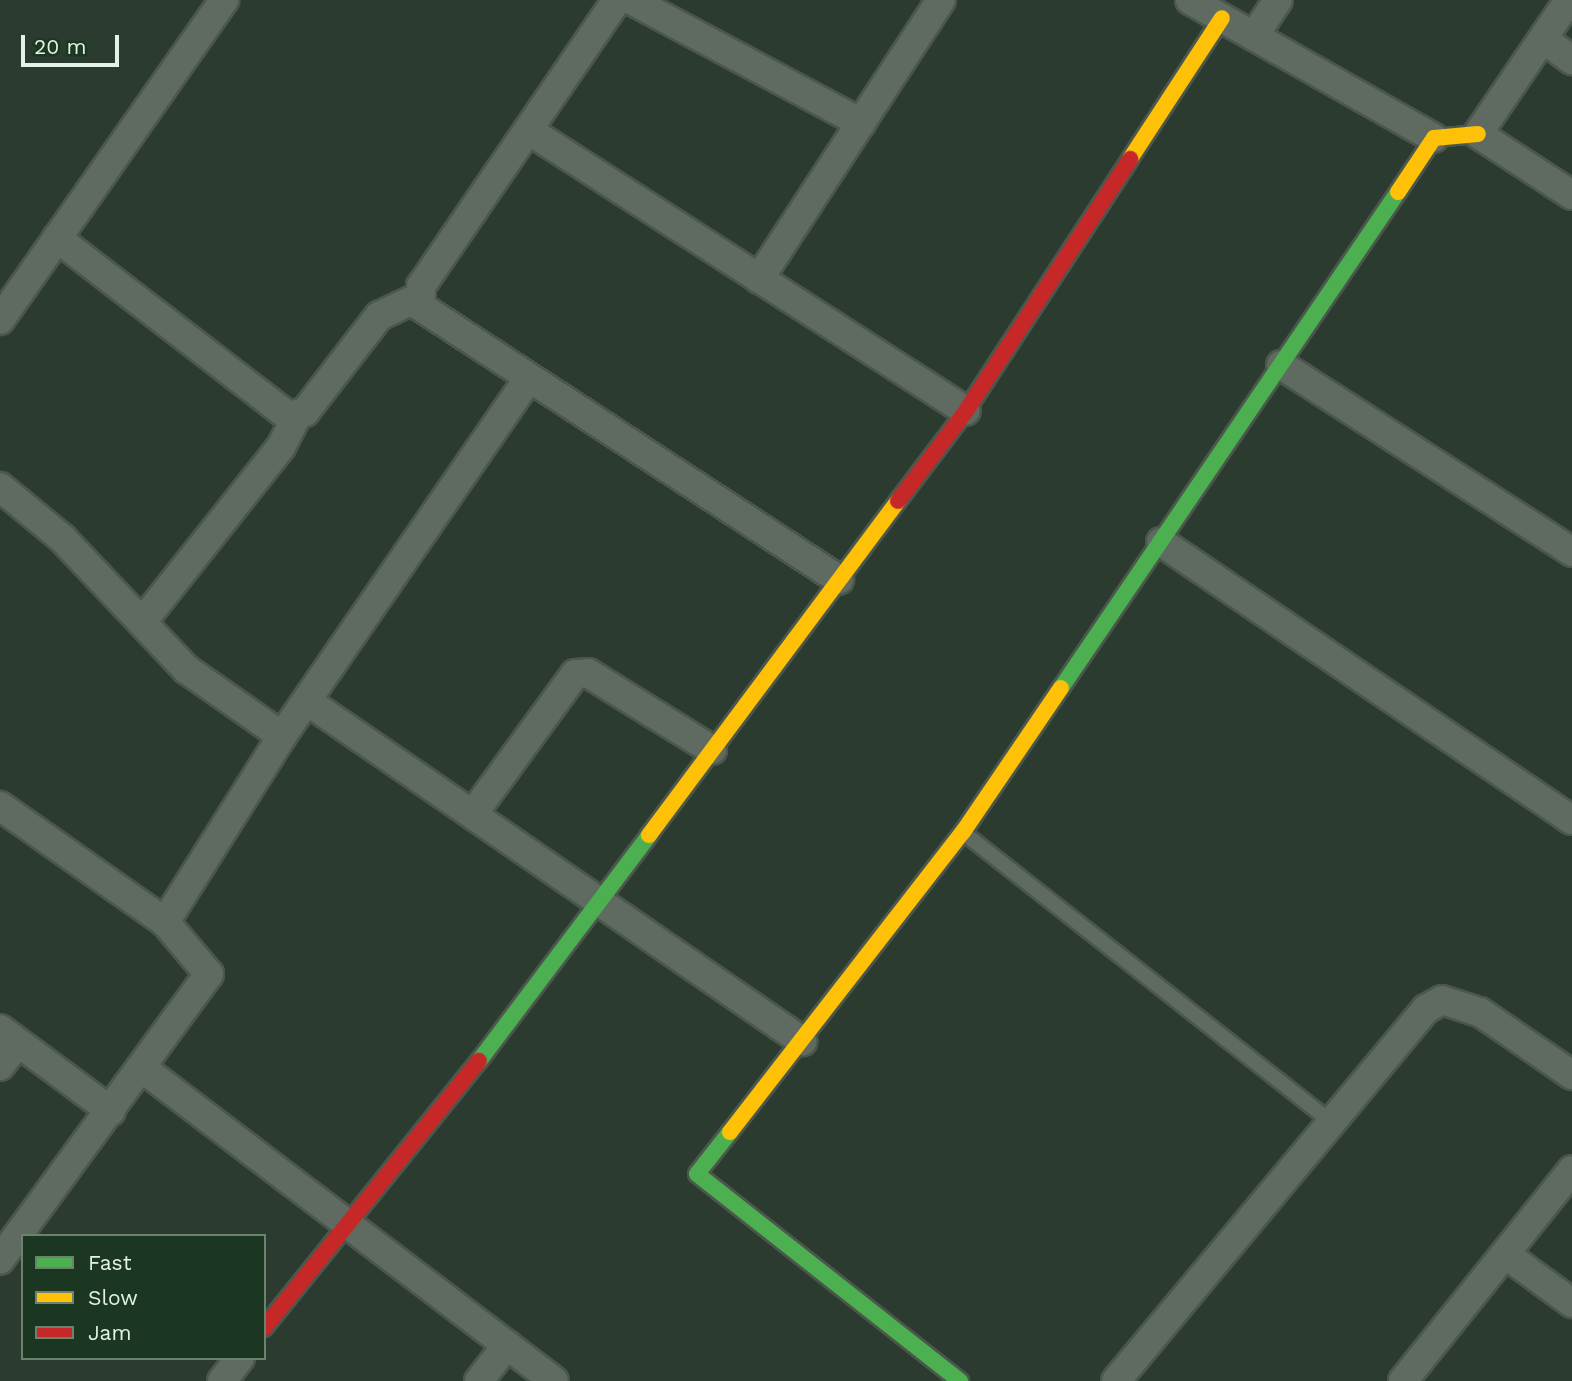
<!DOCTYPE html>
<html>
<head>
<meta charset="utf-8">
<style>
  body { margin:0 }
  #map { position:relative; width:1572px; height:1381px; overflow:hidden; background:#2c3b2f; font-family:"Work Sans",sans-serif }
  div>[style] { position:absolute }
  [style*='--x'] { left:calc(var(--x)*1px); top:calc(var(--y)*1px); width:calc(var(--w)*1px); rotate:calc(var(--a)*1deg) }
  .roads { filter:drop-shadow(2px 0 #4b574d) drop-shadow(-2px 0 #4b574d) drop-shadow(0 2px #4b574d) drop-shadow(0 -2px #4b574d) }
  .lane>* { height:14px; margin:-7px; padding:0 7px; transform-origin:7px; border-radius:7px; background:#5f6a61 }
  .street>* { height:28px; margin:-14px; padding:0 14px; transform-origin:14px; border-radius:14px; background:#5f6a61 }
  .fast>* { height:16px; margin:-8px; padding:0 8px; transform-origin:8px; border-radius:8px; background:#4caf50 }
  .slow>* { height:16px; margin:-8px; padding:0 8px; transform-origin:8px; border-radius:8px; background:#ffc107 }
  .jam>* { height:16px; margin:-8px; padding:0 8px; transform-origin:8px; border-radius:8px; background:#c62828 }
  span { translate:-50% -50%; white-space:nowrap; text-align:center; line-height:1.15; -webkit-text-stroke:7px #1c3721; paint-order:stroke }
  .legend { position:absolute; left:21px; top:1234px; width:245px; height:126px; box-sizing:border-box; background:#1c3721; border:2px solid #6b826f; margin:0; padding:9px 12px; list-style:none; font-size:21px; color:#e2f2e4 }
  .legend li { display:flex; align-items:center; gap:14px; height:35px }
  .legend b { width:35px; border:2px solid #6b826f }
  .scale { position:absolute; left:21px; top:35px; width:98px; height:32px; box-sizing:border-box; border:4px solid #e2f2e4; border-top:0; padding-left:9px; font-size:21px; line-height:24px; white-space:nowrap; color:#e2f2e4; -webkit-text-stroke:5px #1c3721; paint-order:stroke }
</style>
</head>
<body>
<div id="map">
  <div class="roads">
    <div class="lane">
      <div style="--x:964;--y:833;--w:471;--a:38.2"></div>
    </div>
    <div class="street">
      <div style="--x:617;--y:0;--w:347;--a:124.4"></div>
      <div style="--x:421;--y:286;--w:21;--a:90"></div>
      <div style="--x:421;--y:307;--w:499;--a:33.1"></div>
      <div style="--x:631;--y:0;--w:261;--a:28.1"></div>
      <div style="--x:1190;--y:0;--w:280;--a:29.5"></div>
      <div style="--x:1569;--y:0;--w:162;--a:124.2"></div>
      <div style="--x:1478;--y:134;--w:112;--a:33"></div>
      <div style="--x:1254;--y:36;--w:43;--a:-56.3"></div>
      <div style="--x:1543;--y:39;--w:36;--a:36"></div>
      <div style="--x:528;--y:130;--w:520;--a:32.68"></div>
      <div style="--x:57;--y:238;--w:292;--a:37.6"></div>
      <div style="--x:288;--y:416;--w:17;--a:-13"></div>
      <div style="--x:305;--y:412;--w:121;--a:-52.4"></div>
      <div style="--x:379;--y:316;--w:44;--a:-25.4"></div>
      <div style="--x:759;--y:279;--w:333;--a:-56.9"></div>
      <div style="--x:0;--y:320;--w:391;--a:-55"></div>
      <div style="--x:1281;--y:365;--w:346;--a:32.7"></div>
      <div style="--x:0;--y:487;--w:82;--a:39.5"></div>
      <div style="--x:63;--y:539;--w:179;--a:46.6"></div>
      <div style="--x:186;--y:669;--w:117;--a:34.9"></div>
      <div style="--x:1161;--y:542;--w:496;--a:34.1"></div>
      <div style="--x:143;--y:621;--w:222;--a:-51.6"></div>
      <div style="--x:281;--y:447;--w:35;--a:-63"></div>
      <div style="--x:307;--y:701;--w:601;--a:34.48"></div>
      <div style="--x:0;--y:806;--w:202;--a:35.1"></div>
      <div style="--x:165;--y:922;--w:68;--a:49.8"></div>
      <div style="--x:209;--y:974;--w:354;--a:126.2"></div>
      <div style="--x:473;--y:814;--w:173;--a:-53.9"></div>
      <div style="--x:575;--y:674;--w:13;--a:-4"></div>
      <div style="--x:588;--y:673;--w:146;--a:31.8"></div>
      <div style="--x:165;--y:922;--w:220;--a:-57.8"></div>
      <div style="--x:282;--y:736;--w:433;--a:-55.4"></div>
      <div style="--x:0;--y:1029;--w:138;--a:36.5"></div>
      <div style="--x:0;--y:1066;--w:29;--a:-52"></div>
      <div style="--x:142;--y:1068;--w:517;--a:37.22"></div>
      <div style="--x:1505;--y:1254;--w:83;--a:36.2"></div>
      <div style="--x:222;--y:1381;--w:29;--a:-52"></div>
      <div style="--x:479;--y:1381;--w:46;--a:-52.1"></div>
      <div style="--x:1116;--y:1381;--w:484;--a:-50.2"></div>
      <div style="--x:1426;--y:1009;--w:18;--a:-29"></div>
      <div style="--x:1442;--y:1000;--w:40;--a:18"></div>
      <div style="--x:1480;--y:1012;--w:112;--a:34.4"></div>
      <div style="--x:1403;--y:1381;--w:270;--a:-51.3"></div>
    </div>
    <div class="fast">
      <div style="--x:1061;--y:688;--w:600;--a:-55.81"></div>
      <div style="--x:479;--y:1061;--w:283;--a:-53"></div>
      <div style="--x:730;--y:1132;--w:53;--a:128.2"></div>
      <div style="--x:697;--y:1174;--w:335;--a:38.2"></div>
    </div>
    <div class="slow">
      <div style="--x:1130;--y:159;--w:168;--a:-56.9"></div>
      <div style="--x:1398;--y:192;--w:65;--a:-56.3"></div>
      <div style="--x:1434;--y:138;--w:44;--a:-5.2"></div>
      <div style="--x:649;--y:835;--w:417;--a:-53.3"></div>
      <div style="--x:730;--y:1132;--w:380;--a:-52.2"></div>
      <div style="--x:963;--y:832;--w:174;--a:-55.8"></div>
    </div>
    <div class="jam">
      <div style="--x:898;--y:501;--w:113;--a:-52.9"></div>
      <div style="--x:966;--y:411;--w:301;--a:-56.9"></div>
      <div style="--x:264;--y:1328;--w:343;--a:-51.2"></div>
    </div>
  </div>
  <ul class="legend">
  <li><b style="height:9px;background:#4caf50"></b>Fast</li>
  <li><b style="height:9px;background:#ffc107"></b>Slow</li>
  <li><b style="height:9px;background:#c62828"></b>Jam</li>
  </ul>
  <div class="scale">20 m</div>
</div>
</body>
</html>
